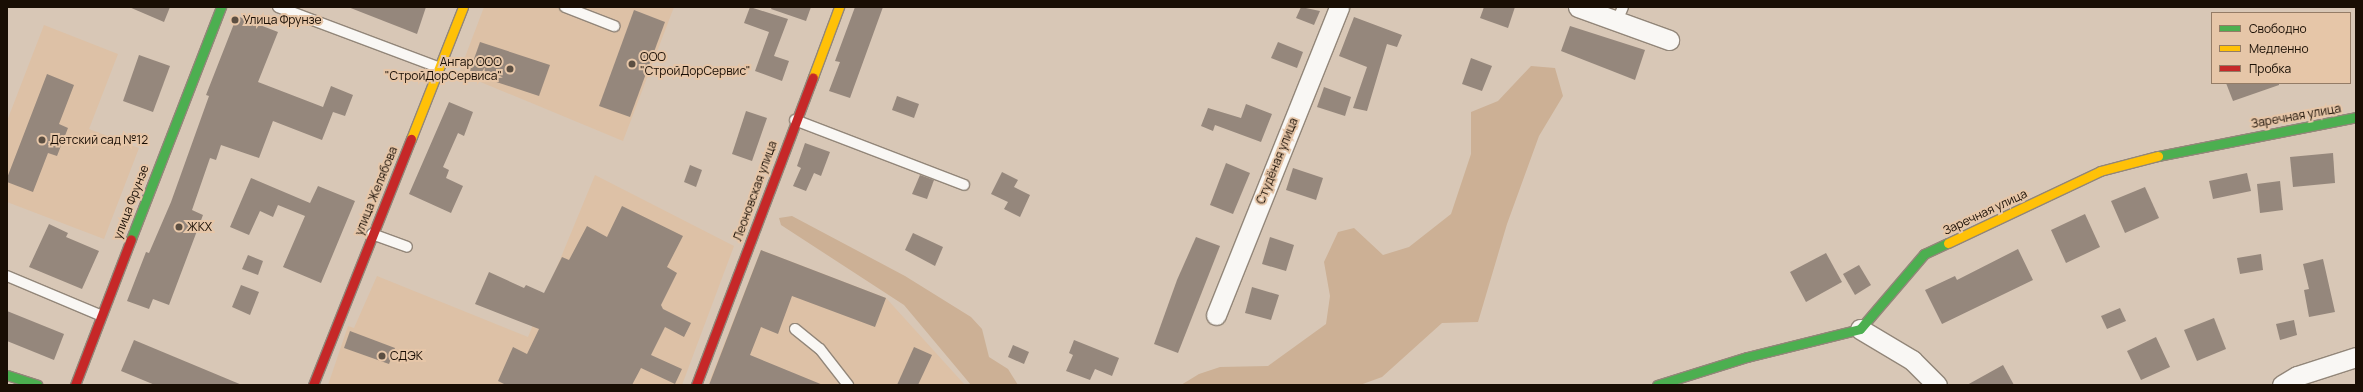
<!DOCTYPE html>
<html>
<head>
<meta charset="utf-8">
<style>
  body { margin:0 }
  #map { position:relative; width:2363px; height:392px; overflow:hidden; background:#d8c7b6; font-family:Manrope,sans-serif }
  div>[style] { position:absolute }
  [style*='--x'] { left:calc(var(--x)*1px); top:calc(var(--y)*1px); width:calc(var(--w)*1px); rotate:calc(var(--a)*1deg) }
  .built>* { inset:0; background:#ddc1a6 }
  .green>* { inset:0; background:#ccb095 }
  .building>* { inset:0; background:#95877c }
  .roads { filter:drop-shadow(1px 0 #928679) drop-shadow(-1px 0 #928679) drop-shadow(0 1px #928679) drop-shadow(0 -1px #928679) }
  .lane>* { height:10px; margin:-5px; padding:0 5px; transform-origin:5px; border-radius:5px; background:#f9f7f4 }
  .street>* { height:19px; margin:-9.5px; padding:0 9.5px; transform-origin:9.5px; border-radius:9.5px; background:#f9f7f4 }
  .fast>* { height:9px; margin:-4.5px; padding:0 4.5px; transform-origin:4.5px; border-radius:4.5px; background:#4caf50 }
  .slow>* { height:9px; margin:-4.5px; padding:0 4.5px; transform-origin:4.5px; border-radius:4.5px; background:#ffc107 }
  .jam>* { height:9px; margin:-4.5px; padding:0 4.5px; transform-origin:4.5px; border-radius:4.5px; background:#c62828 }
  .dots>* { width:11px; height:11px; translate:-50% -50%; box-sizing:border-box; border:2px solid #e6c6a8; border-radius:50% }
  span { translate:-50% -50%; white-space:nowrap; text-align:center; line-height:1.15; -webkit-text-stroke:4px #e6c6a8; paint-order:stroke }
  .poi-label { font-size:12px; color:#190e04 }
  .left { translate:0 -50%; text-align:left }
  .right { translate:-100% -50%; text-align:right }
  .street-label { font-size:12px; color:#190e04 }
  .frame { position:absolute; inset:0; border:8px solid #190e04; pointer-events:none }
  .legend { position:absolute; left:2211px; top:12px; width:140px; height:72px; box-sizing:border-box; background:#e6c6a8; border:1px solid #947c66; margin:0; padding:5px 7px; list-style:none; font-size:12px; color:#190e04 }
  .legend li { display:flex; align-items:center; gap:8px; height:20px }
  .legend b { width:20px; border:1px solid #947c66 }
</style>
</head>
<body>
<div id="map">
  <div class="built">
    <div style="clip-path:polygon(484px 7px,674px 7px,623px 141px,459px 73px)"></div>
    <div style="clip-path:polygon(44px 25px,118px 54px,89px 129px,139px 148px,104px 239px,7px 202px,7px 121px)"></div>
    <div style="clip-path:polygon(595px 175px,734px 246px,682px 385px,328px 385px,348px 326px,354px 328px,377px 276px,528px 337px)"></div>
    <div style="clip-path:polygon(761px 250px,886px 298px,965px 385px,708px 385px)"></div>
  </div>
  <div class="green">
    <div style="clip-path:polygon(1531px 66px,1555px 68px,1563px 96px,1539px 136px,1507px 224px,1478px 322px,1442px 323px,1382px 377px,1360px 385px,1181px 385px,1199px 374px,1220px 367px,1268px 366px,1326px 324px,1330px 296px,1324px 262px,1338px 232px,1354px 228px,1383px 255px,1409px 247px,1451px 214px,1471px 154px,1471px 112px,1498px 101px)"></div>
    <div style="clip-path:polygon(792px 216px,905px 276px,971px 317px,982px 329px,989px 357px,1008px 369px,1018px 385px,971px 385px,904px 305px,781px 225px,779px 218px)"></div>
  </div>
  <div class="building">
    <div style="clip-path:polygon(129px 7px,170px 7px,164px 22px)"></div>
    <div style="clip-path:polygon(348px 7px,426px 7px,417px 34px)"></div>
    <div style="clip-path:polygon(750px 7px,788px 19px,774px 56px,789px 61px,782px 81px,755px 71px,769px 32px,744px 23px)"></div>
    <div style="clip-path:polygon(772px 7px,811px 7px,806px 21px,771px 9px)"></div>
    <div style="clip-path:polygon(855px 7px,883px 7px,850px 98px,829px 91px,840px 62px,835px 61px)"></div>
    <div style="clip-path:polygon(1301px 7px,1320px 11px,1314px 25px,1296px 18px)"></div>
    <div style="clip-path:polygon(1484px 7px,1515px 7px,1508px 28px,1480px 18px)"></div>
    <div style="clip-path:polygon(634px 10px,665px 22px,630px 117px,599px 106px)"></div>
    <div style="clip-path:polygon(237px 16px,278px 32px,258px 82px,323px 107px,331px 86px,353px 95px,345px 116px,333px 112px,322px 140px,273px 121px,259px 158px,221px 145px,216px 160px,210px 158px,192px 210px,203px 215px,169px 305px,153px 299px,149px 309px,127px 301px,146px 252px,149px 253px,171px 202px,209px 96px,206px 95px)"></div>
    <div style="clip-path:polygon(1354px 17px,1402px 35px,1397px 47px,1387px 44px,1367px 111px,1353px 108px,1367px 67px,1339px 56px)"></div>
    <div style="clip-path:polygon(1570px 26px,1645px 50px,1635px 80px,1561px 51px)"></div>
    <div style="clip-path:polygon(480px 42px,550px 65px,539px 96px,469px 73px)"></div>
    <div style="clip-path:polygon(1278px 42px,1303px 52px,1297px 68px,1271px 58px)"></div>
    <div style="clip-path:polygon(139px 55px,170px 66px,153px 112px,123px 101px)"></div>
    <div style="clip-path:polygon(1471px 58px,1492px 66px,1482px 91px,1462px 84px)"></div>
    <div style="clip-path:polygon(47px 74px,74px 85px,59px 124px,68px 128px,57px 156px,48px 153px,33px 192px,7px 182px,7px 178px)"></div>
    <div style="clip-path:polygon(2226px 83px,2279px 83px,2279px 85px,2233px 101px)"></div>
    <div style="clip-path:polygon(1324px 87px,1351px 97px,1345px 116px,1317px 107px)"></div>
    <div style="clip-path:polygon(897px 96px,919px 104px,914px 118px,892px 110px)"></div>
    <div style="clip-path:polygon(449px 102px,473px 112px,464px 136px,458px 133px,443px 167px,449px 170px,446px 178px,463px 186px,451px 213px,409px 194px)"></div>
    <div style="clip-path:polygon(1246px 104px,1272px 114px,1261px 142px,1215px 125px,1213px 131px,1201px 126px,1208px 108px,1241px 118px)"></div>
    <div style="clip-path:polygon(746px 111px,767px 118px,752px 161px,732px 154px)"></div>
    <div style="clip-path:polygon(805px 143px,830px 152px,821px 176px,814px 173px,806px 191px,793px 186px,801px 168px,797px 166px)"></div>
    <div style="clip-path:polygon(2333px 153px,2335px 183px,2293px 187px,2290px 157px)"></div>
    <div style="clip-path:polygon(1226px 163px,1250px 173px,1233px 214px,1210px 205px)"></div>
    <div style="clip-path:polygon(690px 165px,702px 170px,696px 187px,684px 182px)"></div>
    <div style="clip-path:polygon(1293px 168px,1323px 178px,1316px 200px,1286px 190px)"></div>
    <div style="clip-path:polygon(1002px 172px,1018px 180px,1014px 187px,1030px 195px,1020px 217px,1004px 209px,1008px 202px,991px 194px)"></div>
    <div style="clip-path:polygon(2247px 173px,2251px 191px,2213px 199px,2209px 181px)"></div>
    <div style="clip-path:polygon(920px 175px,934px 180px,927px 199px,912px 194px)"></div>
    <div style="clip-path:polygon(251px 178px,310px 203px,318px 186px,355px 201px,321px 283px,283px 267px,305px 216px,278px 205px,273px 217px,260px 211px,249px 235px,230px 227px)"></div>
    <div style="clip-path:polygon(2280px 181px,2283px 210px,2260px 213px,2257px 184px)"></div>
    <div style="clip-path:polygon(2145px 187px,2159px 218px,2125px 233px,2111px 201px)"></div>
    <div style="clip-path:polygon(622px 206px,683px 236px,667px 267px,677px 273px,661px 305px,663px 309px,691px 323px,684px 337px,665px 327px,651px 355px,682px 369px,675px 384px,641px 368px,632px 385px,506px 385px,498px 381px,513px 347px,527px 354px,539px 329px,475px 304px,489px 272px,524px 288px,526px 285px,544px 293px,562px 257px,569px 260px,587px 226px,607px 237px)"></div>
    <div style="clip-path:polygon(2085px 214px,2100px 247px,2066px 263px,2051px 230px)"></div>
    <div style="clip-path:polygon(49px 224px,68px 233px,66px 237px,99px 251px,82px 289px,29px 267px)"></div>
    <div style="clip-path:polygon(913px 233px,943px 247px,935px 266px,905px 250px)"></div>
    <div style="clip-path:polygon(1196px 237px,1220px 246px,1178px 353px,1154px 344px,1177px 280px)"></div>
    <div style="clip-path:polygon(1270px 237px,1294px 245px,1286px 271px,1262px 264px)"></div>
    <div style="clip-path:polygon(2018px 249px,2033px 280px,1942px 324px,1925px 290px,1955px 276px,1957px 280px)"></div>
    <div style="clip-path:polygon(761px 250px,886px 298px,875px 327px,792px 296px,778px 334px,761px 327px,750px 355px,823px 385px,709px 385px)"></div>
    <div style="clip-path:polygon(1826px 253px,1842px 282px,1806px 302px,1790px 272px)"></div>
    <div style="clip-path:polygon(2261px 254px,2263px 270px,2240px 274px,2237px 258px)"></div>
    <div style="clip-path:polygon(248px 255px,263px 261px,258px 275px,242px 269px)"></div>
    <div style="clip-path:polygon(2323px 259px,2335px 312px,2309px 317px,2304px 290px,2309px 289px,2303px 264px)"></div>
    <div style="clip-path:polygon(1859px 265px,1871px 285px,1855px 295px,1843px 274px)"></div>
    <div style="clip-path:polygon(241px 285px,259px 292px,250px 315px,232px 307px)"></div>
    <div style="clip-path:polygon(1252px 287px,1279px 295px,1271px 320px,1245px 313px)"></div>
    <div style="clip-path:polygon(2120px 308px,2126px 321px,2107px 329px,2101px 316px)"></div>
    <div style="clip-path:polygon(7px 311px,64px 334px,54px 360px,7px 341px)"></div>
    <div style="clip-path:polygon(2214px 318px,2226px 349px,2197px 361px,2184px 330px)"></div>
    <div style="clip-path:polygon(2294px 320px,2297px 335px,2280px 340px,2276px 324px)"></div>
    <div style="clip-path:polygon(350px 331px,395px 348px,389px 364px,344px 348px)"></div>
    <div style="clip-path:polygon(2156px 337px,2170px 367px,2141px 380px,2127px 351px)"></div>
    <div style="clip-path:polygon(134px 340px,242px 385px,155px 385px,121px 371px)"></div>
    <div style="clip-path:polygon(1074px 340px,1119px 358px,1112px 376px,1095px 369px,1090px 380px,1066px 371px,1073px 355px,1069px 353px)"></div>
    <div style="clip-path:polygon(1013px 345px,1029px 352px,1024px 364px,1008px 357px)"></div>
    <div style="clip-path:polygon(914px 347px,932px 355px,918px 385px,897px 385px)"></div>
    <div style="clip-path:polygon(2003px 365px,2014px 385px,1967px 385px)"></div>
  </div>
  <div class="roads">
    <div class="lane">
      <div style="--x:278;--y:7;--w:171;--a:20.6"></div>
      <div style="--x:565;--y:7;--w:53;--a:21.2"></div>
      <div style="--x:1617;--y:21;--w:15;--a:-67"></div>
      <div style="--x:795;--y:120;--w:181;--a:21"></div>
      <div style="--x:372;--y:234;--w:37;--a:20"></div>
      <div style="--x:7;--y:276;--w:101;--a:22.8"></div>
      <div style="--x:795;--y:329;--w:32;--a:39"></div>
      <div style="--x:820;--y:349;--w:46;--a:52.1"></div>
    </div>
    <div class="street">
      <div style="--x:1578;--y:7;--w:97;--a:19.9"></div>
      <div style="--x:1216;--y:315;--w:332;--a:-68.2"></div>
      <div style="--x:1860;--y:329;--w:61;--a:30.8"></div>
      <div style="--x:1912;--y:360;--w:35;--a:45"></div>
      <div style="--x:2282;--y:385;--w:17;--a:-31"></div>
      <div style="--x:2297;--y:376;--w:62;--a:-17.9"></div>
    </div>
    <div class="fast">
      <div style="--x:2158;--y:156;--w:202;--a:-11.1"></div>
      <div style="--x:131;--y:239;--w:249;--a:-68.8"></div>
      <div style="--x:7;--y:375;--w:32;--a:18"></div>
      <div style="--x:1657;--y:385;--w:94;--a:-17.3"></div>
      <div style="--x:1747;--y:357;--w:116;--a:-13.9"></div>
      <div style="--x:1860;--y:329;--w:99;--a:-49.5"></div>
      <div style="--x:1924;--y:254;--w:26;--a:-25"></div>
    </div>
    <div class="slow">
      <div style="--x:813;--y:77;--w:75;--a:-69.6"></div>
      <div style="--x:411;--y:139;--w:142;--a:-68.5"></div>
      <div style="--x:1948;--y:243;--w:168;--a:-25.3"></div>
      <div style="--x:2100;--y:171;--w:60;--a:-14.5"></div>
    </div>
    <div class="jam">
      <div style="--x:75;--y:385;--w:156;--a:-69"></div>
      <div style="--x:313;--y:385;--w:265;--a:-68.3"></div>
      <div style="--x:696;--y:385;--w:329;--a:-69.2"></div>
    </div>
  </div>
  <div class="dots">
    <div style="left:235px;top:20px;background:#5c4f42"></div>
    <div style="left:632px;top:64px;background:#5c4f42"></div>
    <div style="left:510px;top:69px;background:#5c4f42"></div>
    <div style="left:42px;top:140px;background:#5c4f42"></div>
    <div style="left:179px;top:227px;background:#5c4f42"></div>
    <div style="left:382px;top:356px;background:#5c4f42"></div>
  </div>
  <div class="poi-label">
    <span class="left" style="left:243px;top:20px">Улица Фрунзе</span>
    <span class="left" style="left:640px;top:64px">ООО<br>"СтройДорСервис"</span>
    <span class="right" style="left:502px;top:69px">Ангар ООО<br>"СтройДорСервиса"</span>
    <span class="left" style="left:50px;top:140px">Детский сад №12</span>
    <span class="left" style="left:187px;top:227px">ЖКХ</span>
    <span class="left" style="left:390px;top:356px">СДЭК</span>
  </div>
  <div class="street-label">
    <span style="left:2296px;top:116px;rotate:-10deg">Заречная улица</span>
    <span style="left:1277px;top:161px;rotate:-68deg">Студёная улица</span>
    <span style="left:376px;top:191px;rotate:-68deg">улица Желябова</span>
    <span style="left:755px;top:191px;rotate:-70deg">Леоновская улица</span>
    <span style="left:131px;top:202px;rotate:-69deg">улица Фрунзе</span>
    <span style="left:1985px;top:212px;rotate:-25deg">Заречная улица</span>
  </div>
  <div class="frame"></div>
  <ul class="legend">
  <li><b style="height:5px;background:#4caf50"></b>Свободно</li>
  <li><b style="height:5px;background:#ffc107"></b>Медленно</li>
  <li><b style="height:5px;background:#c62828"></b>Пробка</li>
  </ul>
</div>
</body>
</html>
